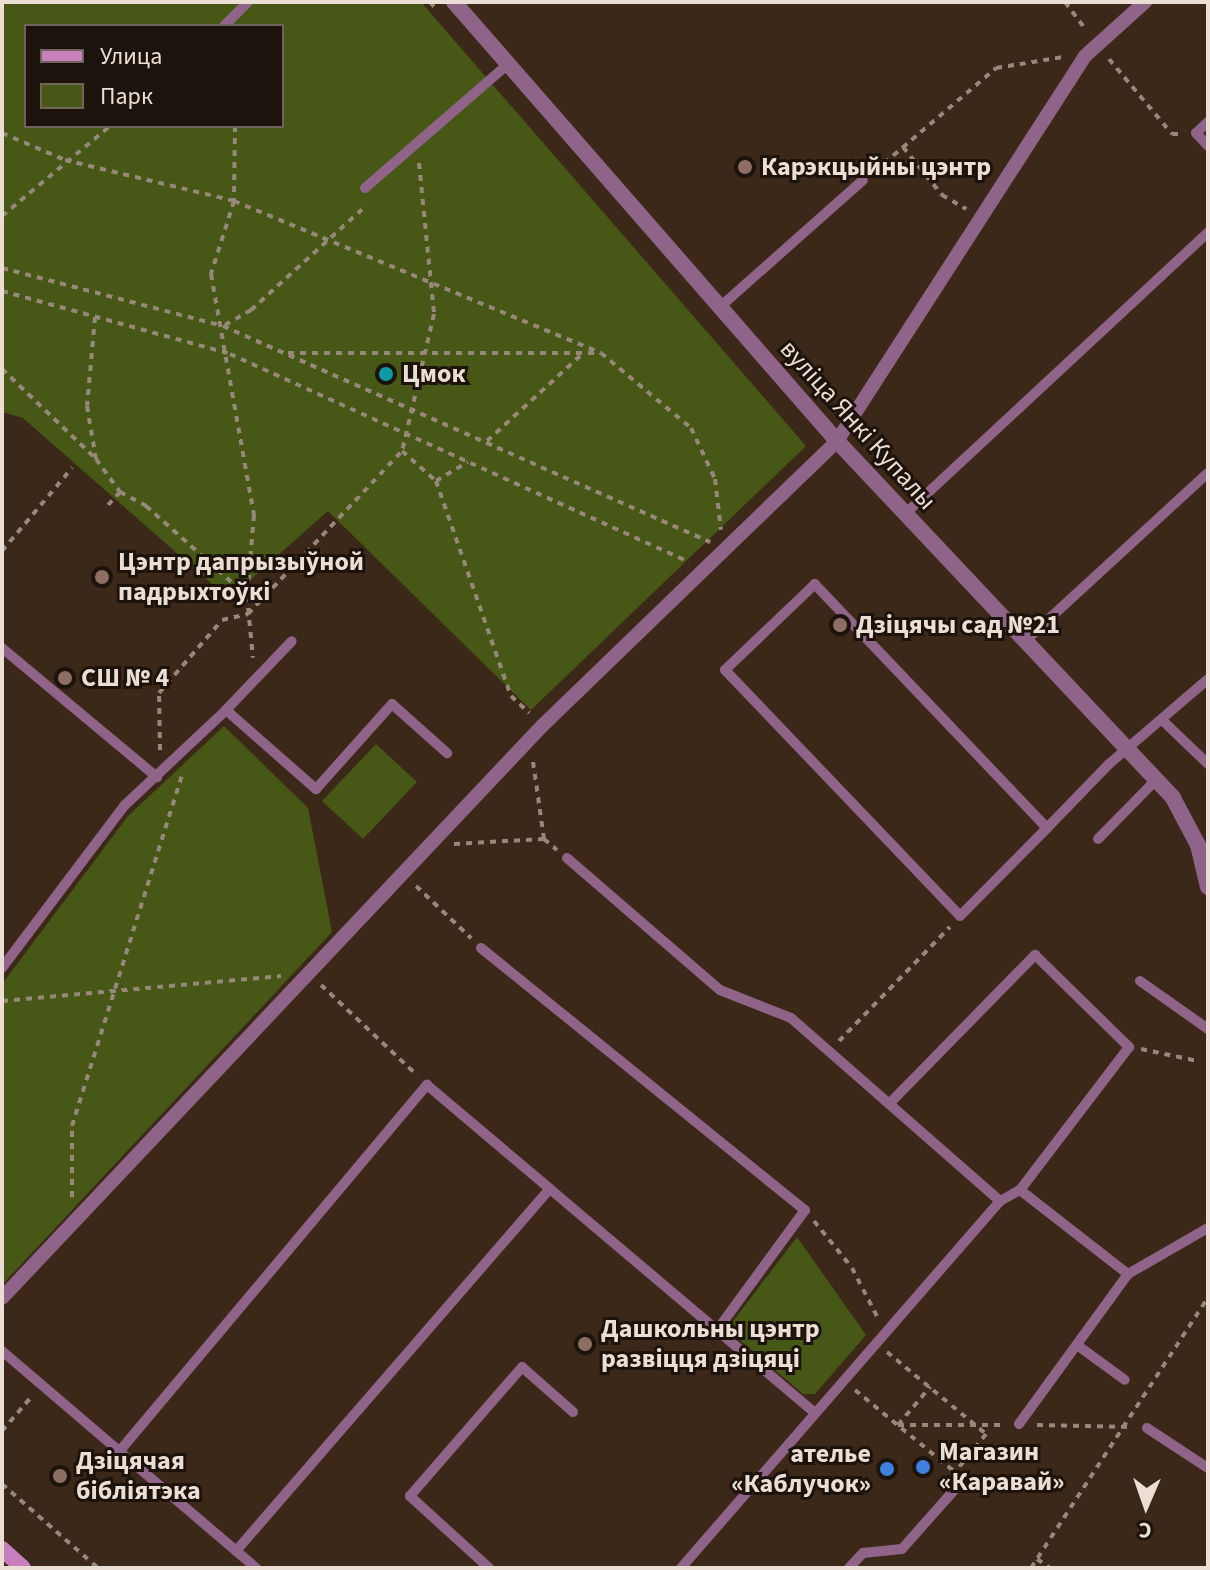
<!DOCTYPE html>
<html>
<head>
<meta charset="utf-8">
<style>
  body { margin:0 }
  #map { position:relative; width:1210px; height:1570px; overflow:hidden; background:#3c2818; font-family:"Source Sans 3",sans-serif }
  div>[style] { position:absolute }
  [style*='--x'] { left:calc(var(--x)*1px); top:calc(var(--y)*1px); width:calc(var(--w)*1px); rotate:calc(var(--a)*1deg) }
  .green>* { inset:0; background:#465716 }
  .path>* { height:4px; margin-top:-2px; transform-origin:0; background:repeating-linear-gradient(90deg,#98887b 0 6px,transparent 0 12px) }
  .service>* { height:10px; margin:-5px; padding:0 5px; transform-origin:5px; border-radius:5px; background:#906389 }
  .pedestrian>* { height:14px; margin:-7px; padding:0 7px; transform-origin:7px; border-radius:7px; background:#906389 }
  .minor>* { height:16px; margin:-8px; padding:0 8px; transform-origin:8px; border-radius:8px; background:#906389 }
  .secondary>* { height:16px; margin:-8px; padding:0 8px; transform-origin:8px; border-radius:8px; background:#c87fbd }
  .dots>* { width:22px; height:22px; translate:-50% -50%; box-sizing:border-box; border:4px solid #1c130c; border-radius:50% }
  span { translate:-50% -50%; white-space:nowrap; text-align:center; line-height:1.15; -webkit-text-stroke:6px #1c130c; paint-order:stroke }
  .poi-label { font-size:26px; color:#ebded4; font-weight:700 }
  .left { translate:0 -50%; text-align:left }
  .right { translate:-100% -50%; text-align:right }
  .street-label { font-size:26px; color:#ebded4 }
  .frame { position:absolute; inset:0; border:4px solid #ebded4; pointer-events:none }
  .legend { position:absolute; left:24px; top:24px; width:260px; height:104px; box-sizing:border-box; background:#1c130c; border:2px solid #6f645c; margin:0; padding:10px 14px; list-style:none; font-size:24px; color:#ebded4 }
  .legend li { display:flex; align-items:center; gap:16px; height:40px }
  .legend b { width:40px; border:2px solid #6f645c }
  .north { position:absolute; left:1106px; top:1466px; width:80px; height:80px; -webkit-text-stroke:6px #1c130c; paint-order:stroke; rotate:182deg; font-size:22px; font-weight:700; line-height:32px; text-align:center; color:#ebded4 }
  .north::after { content:''; display:block; margin:auto; width:28px; height:36px; background:#ebded4; clip-path:polygon(50% 0,100% 100%,50% 72%,0 100%) }
</style>
</head>
<body>
<div id="map">
  <div class="green">
    <div style="clip-path:polygon(evenodd,2px 2px,421px 2px,806px 446px,531px 710px,328px 511px,229px 599px,23px 418px,2px 412px,2px 2px,26px 26px,282px 26px,282px 126px,26px 126px,26px 26px)"></div>
    <div style="clip-path:polygon(224px 726px,308px 808px,332px 932px,2px 1285px,2px 984px,128px 816px)"></div>
    <div style="clip-path:polygon(376px 744px,417px 782px,363px 839px,322px 801px)"></div>
    <div style="clip-path:polygon(797px 1237px,866px 1335px,815px 1394px,803px 1394px,727px 1329px)"></div>
  </div>
  <div class="path">
    <div style="--x:430;--y:2;--w:11;--a:49"></div>
    <div style="--x:1065;--y:2;--w:35;--a:53"></div>
    <div style="--x:1109;--y:59;--w:98;--a:50"></div>
    <div style="--x:1172;--y:134;--w:10;--a:0"></div>
    <div style="--x:235;--y:126;--w:75;--a:90.8"></div>
    <div style="--x:234;--y:201;--w:77;--a:107.5"></div>
    <div style="--x:211;--y:274;--w:245;--a:79.9"></div>
    <div style="--x:254;--y:515;--w:81;--a:94.9"></div>
    <div style="--x:247;--y:596;--w:62;--a:84.5"></div>
    <div style="--x:2;--y:133;--w:69;--a:23.2"></div>
    <div style="--x:65;--y:160;--w:174;--a:13.6"></div>
    <div style="--x:234;--y:201;--w:397;--a:22.5"></div>
    <div style="--x:601;--y:353;--w:117;--a:39.8"></div>
    <div style="--x:691;--y:428;--w:56;--a:64.8"></div>
    <div style="--x:715;--y:479;--w:51;--a:83.3"></div>
    <div style="--x:903;--y:147;--w:62;--a:50.9"></div>
    <div style="--x:942;--y:195;--w:28;--a:30"></div>
    <div style="--x:419;--y:163;--w:152;--a:84.3"></div>
    <div style="--x:434;--y:314;--w:141;--a:103.1"></div>
    <div style="--x:402;--y:451;--w:45;--a:41.4"></div>
    <div style="--x:436;--y:481;--w:228;--a:70.8"></div>
    <div style="--x:511;--y:696;--w:25;--a:43"></div>
    <div style="--x:875;--y:171;--w:159;--a:-40.4"></div>
    <div style="--x:996;--y:68;--w:68;--a:-9.3"></div>
    <div style="--x:2;--y:216;--w:141;--a:-39.8"></div>
    <div style="--x:2;--y:268;--w:228;--a:14.7"></div>
    <div style="--x:223;--y:326;--w:533;--a:23.92"></div>
    <div style="--x:2;--y:291;--w:237;--a:15.4"></div>
    <div style="--x:230;--y:354;--w:504;--a:24.38"></div>
    <div style="--x:95;--y:317;--w:89;--a:95.1"></div>
    <div style="--x:87;--y:406;--w:54;--a:80.4"></div>
    <div style="--x:96;--y:459;--w:41;--a:54"></div>
    <div style="--x:120;--y:492;--w:30;--a:28"></div>
    <div style="--x:146;--y:506;--w:135;--a:41.7"></div>
    <div style="--x:225;--y:325;--w:30;--a:-30"></div>
    <div style="--x:251;--y:310;--w:156;--a:-42.2"></div>
    <div style="--x:288;--y:353;--w:311;--a:0"></div>
    <div style="--x:2;--y:369;--w:127;--a:43.7"></div>
    <div style="--x:487;--y:441;--w:126;--a:-42.4"></div>
    <div style="--x:436;--y:481;--w:37;--a:-31"></div>
    <div style="--x:108;--y:505;--w:18;--a:-47"></div>
    <div style="--x:2;--y:551;--w:109;--a:-49.9"></div>
    <div style="--x:160;--y:750;--w:57;--a:-91"></div>
    <div style="--x:159;--y:693;--w:96;--a:-49.2"></div>
    <div style="--x:222;--y:620;--w:27;--a:-13"></div>
    <div style="--x:248;--y:614;--w:224;--a:-46.6"></div>
    <div style="--x:544;--y:839;--w:17;--a:40"></div>
    <div style="--x:454;--y:844;--w:90;--a:-3.2"></div>
    <div style="--x:544;--y:839;--w:78;--a:-98.1"></div>
    <div style="--x:416;--y:886;--w:76;--a:43.4"></div>
    <div style="--x:321;--y:985;--w:132;--a:43.2"></div>
    <div style="--x:2;--y:1001;--w:280;--a:-5.1"></div>
    <div style="--x:839;--y:1041;--w:159;--a:-45.8"></div>
    <div style="--x:1141;--y:1049;--w:58;--a:11.9"></div>
    <div style="--x:72;--y:1197;--w:71;--a:-90"></div>
    <div style="--x:72;--y:1126;--w:371;--a:-72.6"></div>
    <div style="--x:814;--y:1221;--w:60;--a:51"></div>
    <div style="--x:852;--y:1268;--w:59;--a:62.6"></div>
    <div style="--x:887;--y:1352;--w:129;--a:39.6"></div>
    <div style="--x:986;--y:1434;--w:49;--a:129.2"></div>
    <div style="--x:855;--y:1390;--w:131;--a:39.4"></div>
    <div style="--x:898;--y:1425;--w:106;--a:0"></div>
    <div style="--x:898;--y:1425;--w:50;--a:-49.9"></div>
    <div style="--x:1037;--y:1425;--w:95;--a:1.2"></div>
    <div style="--x:2;--y:1431;--w:46;--a:-49.4"></div>
    <div style="--x:2;--y:1484;--w:128;--a:41.2"></div>
    <div style="--x:1037;--y:1559;--w:16;--a:35"></div>
    <div style="--x:1031;--y:1568;--w:323;--a:-56.8"></div>
  </div>
  <div class="service">
    <div style="--x:224;--y:26;--w:34;--a:-45"></div>
    <div style="--x:1208;--y:122;--w:16;--a:137"></div>
    <div style="--x:1196;--y:133;--w:18;--a:47"></div>
    <div style="--x:365;--y:188;--w:189;--a:-40.9"></div>
    <div style="--x:720;--y:307;--w:191;--a:-41.6"></div>
    <div style="--x:905;--y:514;--w:414;--a:-42.9"></div>
    <div style="--x:1025;--y:641;--w:248;--a:-42.6"></div>
    <div style="--x:2;--y:648;--w:202;--a:39.8"></div>
    <div style="--x:226;--y:710;--w:95;--a:-46.3"></div>
    <div style="--x:1162;--y:720;--w:64;--a:43.7"></div>
    <div style="--x:1047;--y:828;--w:337;--a:-133.6"></div>
    <div style="--x:815;--y:584;--w:124;--a:136.3"></div>
    <div style="--x:725;--y:670;--w:340;--a:46.3"></div>
    <div style="--x:960;--y:916;--w:124;--a:-45.3"></div>
    <div style="--x:1047;--y:828;--w:89;--a:-45.9"></div>
    <div style="--x:1109;--y:764;--w:130;--a:-40.6"></div>
    <div style="--x:1098;--y:839;--w:83;--a:-45.5"></div>
    <div style="--x:567;--y:858;--w:202;--a:40.8"></div>
    <div style="--x:720;--y:990;--w:76;--a:21.5"></div>
    <div style="--x:791;--y:1018;--w:278;--a:41.2"></div>
    <div style="--x:481;--y:948;--w:417;--a:39"></div>
    <div style="--x:805;--y:1210;--w:147;--a:126.2"></div>
    <div style="--x:2;--y:968;--w:204;--a:-53"></div>
    <div style="--x:125;--y:805;--w:139;--a:-43.2"></div>
    <div style="--x:226;--y:710;--w:120;--a:41.3"></div>
    <div style="--x:316;--y:789;--w:114;--a:-48.2"></div>
    <div style="--x:392;--y:704;--w:74;--a:41.7"></div>
    <div style="--x:1140;--y:981;--w:83;--a:35.2"></div>
    <div style="--x:889;--y:1104;--w:209;--a:-45.6"></div>
    <div style="--x:1035;--y:955;--w:132;--a:44.4"></div>
    <div style="--x:1129;--y:1047;--w:180;--a:127.3"></div>
    <div style="--x:1020;--y:1190;--w:137;--a:37.9"></div>
    <div style="--x:1128;--y:1274;--w:92;--a:-29.9"></div>
    <div style="--x:1077;--y:1345;--w:59;--a:36.1"></div>
    <div style="--x:2;--y:1351;--w:334;--a:40.5"></div>
    <div style="--x:1019;--y:1424;--w:185;--a:-54"></div>
    <div style="--x:1147;--y:1428;--w:73;--a:33.3"></div>
    <div style="--x:118;--y:1453;--w:481;--a:-50"></div>
    <div style="--x:427;--y:1085;--w:161;--a:40.2"></div>
    <div style="--x:236;--y:1551;--w:479;--a:-49.1"></div>
    <div style="--x:550;--y:1189;--w:347;--a:40.2"></div>
    <div style="--x:489;--y:1568;--w:107;--a:-137.7"></div>
    <div style="--x:410;--y:1496;--w:171;--a:-49"></div>
    <div style="--x:522;--y:1367;--w:68;--a:41.4"></div>
    <div style="--x:681;--y:1568;--w:486;--a:-49"></div>
    <div style="--x:1000;--y:1201;--w:23;--a:-29"></div>
    <div style="--x:849;--y:1568;--w:21;--a:-47"></div>
    <div style="--x:863;--y:1553;--w:39;--a:-6"></div>
    <div style="--x:902;--y:1549;--w:80;--a:-48.5"></div>
  </div>
  <div class="pedestrian">
    <div style="--x:2;--y:1298;--w:787;--a:-46.65"></div>
    <div style="--x:542;--y:726;--w:410;--a:-44"></div>
    <div style="--x:837;--y:441;--w:458;--a:-57.2"></div>
    <div style="--x:1085;--y:56;--w:81;--a:-42"></div>
  </div>
  <div class="minor">
    <div style="--x:454;--y:2;--w:583;--a:48.9"></div>
    <div style="--x:837;--y:441;--w:490;--a:46.7"></div>
    <div style="--x:1173;--y:798;--w:53;--a:62"></div>
    <div style="--x:1198;--y:845;--w:43;--a:76.6"></div>
  </div>
  <div class="secondary">
    <div style="--x:2;--y:1549;--w:28;--a:42"></div>
  </div>
  <div class="dots">
    <div style="left:745px;top:167px;background:#8d6e63"></div>
    <div style="left:386px;top:374px;background:#0f9aa8"></div>
    <div style="left:102px;top:577px;background:#8d6e63"></div>
    <div style="left:840px;top:625px;background:#8d6e63"></div>
    <div style="left:65px;top:678px;background:#8d6e63"></div>
    <div style="left:585px;top:1344px;background:#8d6e63"></div>
    <div style="left:923px;top:1467px;background:#3f7fe0"></div>
    <div style="left:887px;top:1469px;background:#3f7fe0"></div>
    <div style="left:60px;top:1476px;background:#8d6e63"></div>
  </div>
  <div class="poi-label">
    <span class="left" style="left:761px;top:167px">Карэкцыйны цэнтр</span>
    <span class="left" style="left:402px;top:374px">Цмок</span>
    <span class="left" style="left:118px;top:577px">Цэнтр дапрызыўной<br>падрыхтоўкі</span>
    <span class="left" style="left:856px;top:625px">Дзіцячы сад №21</span>
    <span class="left" style="left:81px;top:678px">СШ № 4</span>
    <span class="left" style="left:601px;top:1344px">Дашкольны цэнтр<br>развіцця дзіцяці</span>
    <span class="left" style="left:939px;top:1467px">Магазин<br>«Каравай»</span>
    <span class="right" style="left:871px;top:1469px">ателье<br>«Каблучок»</span>
    <span class="left" style="left:76px;top:1476px">Дзіцячая<br>бібліятэка</span>
  </div>
  <div class="street-label">
    <span style="left:858px;top:425px;rotate:48deg">вуліца Янкі Купалы</span>
  </div>
  <div class="frame"></div>
  <ul class="legend">
  <li><b style="height:10px;background:#c87fbd"></b>Улица</li>
  <li><b style="height:22px;background:#465716"></b>Парк</li>
  </ul>
  <div class="north">С</div>
</div>
</body>
</html>
